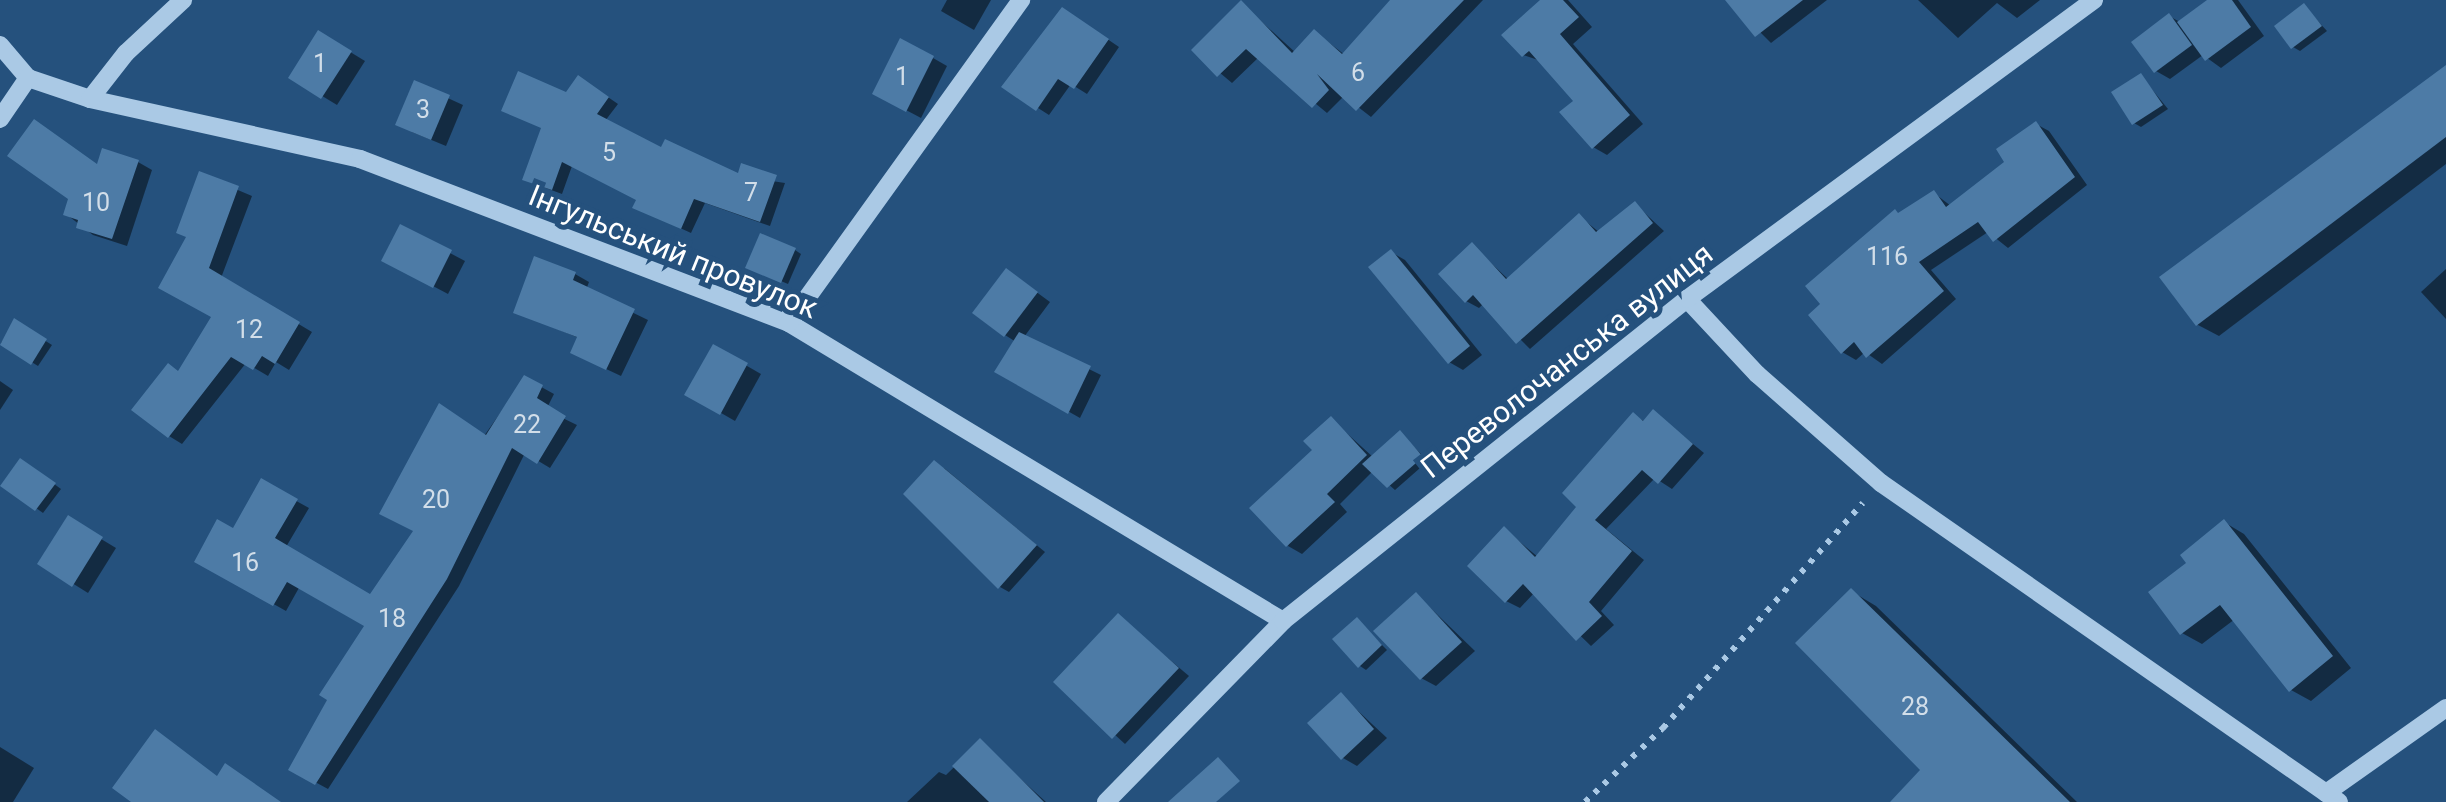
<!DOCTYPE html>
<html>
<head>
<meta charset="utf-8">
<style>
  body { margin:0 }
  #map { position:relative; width:2446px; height:802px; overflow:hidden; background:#25517d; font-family:Roboto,sans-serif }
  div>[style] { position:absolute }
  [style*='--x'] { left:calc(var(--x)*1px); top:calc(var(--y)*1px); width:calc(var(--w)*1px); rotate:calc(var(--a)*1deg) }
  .shadow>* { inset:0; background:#0007 }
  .building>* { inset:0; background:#4d7ba6 }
  .path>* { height:6px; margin-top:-3px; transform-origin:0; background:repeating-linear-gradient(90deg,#aac9e5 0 5px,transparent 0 13px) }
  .minor>* { height:18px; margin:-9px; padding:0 9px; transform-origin:9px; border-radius:9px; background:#aac9e5 }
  span { translate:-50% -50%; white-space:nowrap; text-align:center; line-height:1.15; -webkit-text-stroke:10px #25517d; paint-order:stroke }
  .number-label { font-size:25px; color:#d2dee9 }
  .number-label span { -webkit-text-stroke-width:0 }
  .street-label { font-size:30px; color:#fff }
</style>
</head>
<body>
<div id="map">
  <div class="shadow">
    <div style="clip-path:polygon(947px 0,991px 0,974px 30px,941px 11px)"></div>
    <div style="clip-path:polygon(1391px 0,1483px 0,1371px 117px,1344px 96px,1327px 113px,1259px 57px,1232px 83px,1194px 51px,1241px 3px,1296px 53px,1315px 32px,1345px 55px)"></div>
    <div style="clip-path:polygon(1544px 0,1568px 0,1592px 27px,1573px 44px,1643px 124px,1607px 155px,1593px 147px,1576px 101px,1541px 61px,1523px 55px)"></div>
    <div style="clip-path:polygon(1728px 0,1827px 0,1771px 43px)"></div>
    <div style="clip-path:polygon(1918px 0,2040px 0,2017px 18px,1997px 3px,1958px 38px)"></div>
    <div style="clip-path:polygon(2211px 0,2238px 0,2264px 36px,2221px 68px,2203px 55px,2170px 79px,2156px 71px,2169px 16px,2180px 22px)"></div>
    <div style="clip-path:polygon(2304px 6px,2327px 31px,2300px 51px,2293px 47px)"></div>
    <div style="clip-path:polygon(1075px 17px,1119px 47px,1087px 94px,1071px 84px,1049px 115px,1005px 87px)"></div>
    <div style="clip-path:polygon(319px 33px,365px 61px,337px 105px,291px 77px)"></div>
    <div style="clip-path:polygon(933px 58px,947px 66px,921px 118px,889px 101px)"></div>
    <div style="clip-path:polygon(2446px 67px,2446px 164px,2219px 336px,2198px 325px,2163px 278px)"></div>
    <div style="clip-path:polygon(2141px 76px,2168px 109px,2141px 127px,2134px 123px)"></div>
    <div style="clip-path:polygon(415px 83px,463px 105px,446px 146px,412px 132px)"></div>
    <div style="clip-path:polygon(589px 84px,618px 104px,605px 121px,662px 150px,739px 176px,785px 183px,770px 226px,705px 203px,691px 233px,645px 212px,638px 199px,572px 166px,562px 194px,535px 184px,567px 95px)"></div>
    <div style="clip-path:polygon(2036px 124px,2049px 131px,2087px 185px,2008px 248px,1988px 232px,1931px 270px,1956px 299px,1882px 364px,1865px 352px,1856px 360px,1842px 352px,1900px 215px,1934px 193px,1951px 206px,2008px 162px)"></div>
    <div style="clip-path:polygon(138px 162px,152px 170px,127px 246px,93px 235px,66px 214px,98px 166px)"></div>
    <div style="clip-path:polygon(200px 174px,252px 196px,221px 278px,312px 332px,289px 370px,276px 362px,268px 376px,246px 363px,182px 444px,169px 436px,180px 373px,214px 316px,188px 237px)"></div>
    <div style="clip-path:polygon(1635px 204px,1664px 231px,1530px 349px,1484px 303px,1479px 308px,1466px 301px,1472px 245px,1509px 280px,1579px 216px,1599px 232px)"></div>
    <div style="clip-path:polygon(401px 227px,465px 261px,448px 294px,399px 268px)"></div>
    <div style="clip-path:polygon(795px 250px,801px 254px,788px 284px,755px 270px)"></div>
    <div style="clip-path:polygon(1391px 252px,1405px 260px,1482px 355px,1463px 370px,1449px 362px)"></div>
    <div style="clip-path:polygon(2446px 269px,2446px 319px,2421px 292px)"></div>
    <div style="clip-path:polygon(575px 274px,589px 282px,586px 290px,648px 320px,621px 376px,587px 360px,579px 338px,516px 312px)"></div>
    <div style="clip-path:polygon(1020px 280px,1050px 302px,1024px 337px,1101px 375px,1080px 418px,997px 371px,1016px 342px,1005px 335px)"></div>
    <div style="clip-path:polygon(15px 322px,52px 345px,38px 366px,1px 343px)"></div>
    <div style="clip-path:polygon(714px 347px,761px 374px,735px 421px,688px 394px)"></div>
    <div style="clip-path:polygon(525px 378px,554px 394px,546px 410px,577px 425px,550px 468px,525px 453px,459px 586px,328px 789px,291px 769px,367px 625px,300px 586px,286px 611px,197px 561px,234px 532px,262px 482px,309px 508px,286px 547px,370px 597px)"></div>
    <div style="clip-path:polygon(0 381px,13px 390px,0 410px)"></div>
    <div style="clip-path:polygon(1654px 412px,1704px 453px,1672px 489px,1655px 478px,1606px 529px,1644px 560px,1601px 611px,1614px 625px,1591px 646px,1535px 592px,1520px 608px,1506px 601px,1504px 529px,1538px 557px,1580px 507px,1634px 415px,1645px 422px)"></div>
    <div style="clip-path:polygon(1331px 419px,1373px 457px,1400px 433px,1428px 461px,1395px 490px,1373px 471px,1340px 504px,1347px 512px,1302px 554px,1288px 546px)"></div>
    <div style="clip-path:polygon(28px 465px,61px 489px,43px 513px,4px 485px)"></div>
    <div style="clip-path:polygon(944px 468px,1045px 552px,1009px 592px,1000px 587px)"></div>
    <div style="clip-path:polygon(68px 519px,116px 548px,88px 593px,40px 563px)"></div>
    <div style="clip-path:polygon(2224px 522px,2244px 534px,2351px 668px,2311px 701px,2291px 690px,2235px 619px,2202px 644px,2182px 633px,2190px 563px)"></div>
    <div style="clip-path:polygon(1851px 591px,1876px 606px,2077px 802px,1894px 802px,1923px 770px)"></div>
    <div style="clip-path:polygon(1417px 595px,1475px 651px,1436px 686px,1421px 678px)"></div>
    <div style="clip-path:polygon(1118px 616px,1189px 676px,1125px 744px,1057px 682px)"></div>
    <div style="clip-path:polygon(1357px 620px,1387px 650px,1366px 670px,1360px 666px)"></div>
    <div style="clip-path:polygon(1341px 695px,1387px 738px,1357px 766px,1343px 758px)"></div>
    <div style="clip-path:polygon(980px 742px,1046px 802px,907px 802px,939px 772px,946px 775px)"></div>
    <div style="clip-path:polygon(0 747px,34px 768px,13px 802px,0 802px)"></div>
  </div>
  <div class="building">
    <div style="clip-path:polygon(1241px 0,1292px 53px,1314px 29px,1342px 54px,1390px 0,1464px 0,1356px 111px,1317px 74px,1329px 90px,1312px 108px,1246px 49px,1217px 77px,1191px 50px)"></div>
    <div style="clip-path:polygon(1540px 0,1563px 0,1579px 17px,1560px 34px,1630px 115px,1592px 149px,1559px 112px,1573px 101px,1529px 51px,1522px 57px,1501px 35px)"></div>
    <div style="clip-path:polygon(1725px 0,1803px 0,1755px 37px)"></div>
    <div style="clip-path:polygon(2207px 0,2232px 0,2251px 27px,2205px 61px,2177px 22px)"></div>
    <div style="clip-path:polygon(2304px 3px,2322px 26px,2291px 49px,2274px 26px)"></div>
    <div style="clip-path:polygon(1062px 7px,1109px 39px,1074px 89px,1058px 79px,1036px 111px,1001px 87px)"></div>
    <div style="clip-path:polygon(2169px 13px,2192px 45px,2154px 73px,2131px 42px)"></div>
    <div style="clip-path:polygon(318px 30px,352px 51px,321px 99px,288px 78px)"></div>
    <div style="clip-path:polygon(900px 38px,934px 56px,906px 112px,872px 94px)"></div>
    <div style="clip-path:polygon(2446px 65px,2446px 137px,2196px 326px,2159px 277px)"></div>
    <div style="clip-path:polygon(518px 71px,566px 92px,578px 75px,609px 97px,597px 114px,661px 147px,665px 139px,738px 173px,741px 163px,777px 175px,760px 222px,694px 199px,681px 229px,632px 208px,636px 200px,562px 162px,552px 190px,522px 180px,541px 128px,501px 111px)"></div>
    <div style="clip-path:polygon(2141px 73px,2163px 105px,2132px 125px,2111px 92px)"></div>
    <div style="clip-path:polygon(414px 80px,450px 95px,431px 140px,395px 125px)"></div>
    <div style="clip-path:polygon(34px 119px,97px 164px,102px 148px,139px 160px,112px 239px,76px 228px,78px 220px,63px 215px,68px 199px,7px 156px)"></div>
    <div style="clip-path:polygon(2036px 121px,2075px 177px,1993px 242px,1978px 222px,1919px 262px,1944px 291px,1866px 358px,1854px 342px,1841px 354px,1808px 315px,1820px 304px,1805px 286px,1895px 209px,1898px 213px,1934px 190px,1946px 207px,2004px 162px,1996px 149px)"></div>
    <div style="clip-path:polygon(199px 171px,239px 186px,209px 268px,300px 322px,275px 364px,262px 356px,253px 370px,231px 357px,168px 438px,131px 410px,168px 363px,178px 371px,211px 317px,158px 288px,186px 237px,176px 233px)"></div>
    <div style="clip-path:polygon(1635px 201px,1653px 223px,1516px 344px,1473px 295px,1465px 303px,1438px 274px,1472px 242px,1506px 279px,1579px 213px,1596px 232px)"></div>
    <div style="clip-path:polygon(400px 224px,452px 250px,433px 288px,381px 261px)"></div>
    <div style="clip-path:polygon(760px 233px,796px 248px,781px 283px,745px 268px)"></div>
    <div style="clip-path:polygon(1391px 249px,1470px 346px,1448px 364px,1368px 267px)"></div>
    <div style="clip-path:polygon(534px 256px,576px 272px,573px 280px,635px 309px,606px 370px,570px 353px,577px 337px,513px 313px)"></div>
    <div style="clip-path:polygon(1006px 268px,1038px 292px,1004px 337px,972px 313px)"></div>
    <div style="clip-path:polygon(14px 318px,47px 339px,31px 365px,0 345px)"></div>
    <div style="clip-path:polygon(1019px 332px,1091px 366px,1068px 414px,994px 372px)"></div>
    <div style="clip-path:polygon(713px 344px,748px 363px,720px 415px,684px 395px)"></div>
    <div style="clip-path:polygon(524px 375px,543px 385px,537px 398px,566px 416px,537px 464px,512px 448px,447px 579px,315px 785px,288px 770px,327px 700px,319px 695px,364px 626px,287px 582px,273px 606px,194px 562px,217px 519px,233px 528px,261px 478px,298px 499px,275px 538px,370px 594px,413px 531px,379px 514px,439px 403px,486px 435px)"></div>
    <div style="clip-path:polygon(1653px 409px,1693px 444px,1658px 484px,1642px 470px,1595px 520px,1632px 551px,1589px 602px,1602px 616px,1576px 641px,1523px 584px,1505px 603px,1467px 566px,1504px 526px,1535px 557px,1576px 507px,1562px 493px,1633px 412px,1643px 421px)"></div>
    <div style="clip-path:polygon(1331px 416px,1367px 455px,1327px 494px,1335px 502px,1286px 547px,1249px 508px,1312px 450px,1303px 441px)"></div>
    <div style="clip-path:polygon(1400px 430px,1423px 457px,1387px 488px,1362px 464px)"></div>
    <div style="clip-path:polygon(20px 458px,56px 483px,35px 511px,0 486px)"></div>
    <div style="clip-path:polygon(934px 460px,1037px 545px,998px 589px,903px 494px)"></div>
    <div style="clip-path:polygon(68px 515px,103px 537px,72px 587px,37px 564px)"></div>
    <div style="clip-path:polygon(2224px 519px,2333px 656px,2289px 692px,2220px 605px,2180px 635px,2148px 592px,2186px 563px,2180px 555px)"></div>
    <div style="clip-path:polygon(1851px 588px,2070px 802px,1890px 802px,1920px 770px,1795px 643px)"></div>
    <div style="clip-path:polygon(1416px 592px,1462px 642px,1420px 680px,1373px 631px)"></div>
    <div style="clip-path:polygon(1118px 613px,1179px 668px,1112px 739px,1053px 682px)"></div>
    <div style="clip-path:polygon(1357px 617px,1382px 645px,1358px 668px,1332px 639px)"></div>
    <div style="clip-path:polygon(1341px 692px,1374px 729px,1341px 760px,1307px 723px)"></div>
    <div style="clip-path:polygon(155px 729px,217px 776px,225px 763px,281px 802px,131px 802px,112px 788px)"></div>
    <div style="clip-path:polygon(980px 738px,1044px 802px,989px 802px,952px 766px)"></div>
    <div style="clip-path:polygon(1218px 757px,1240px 781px,1216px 802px,1168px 802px)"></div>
  </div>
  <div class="path">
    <div style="--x:1585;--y:802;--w:108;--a:-43.5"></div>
    <div style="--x:1663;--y:728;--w:301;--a:-48.4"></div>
  </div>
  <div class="minor">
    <div style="--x:0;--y:45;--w:43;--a:49.7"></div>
    <div style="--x:28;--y:78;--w:65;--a:18.7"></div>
    <div style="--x:90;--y:99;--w:277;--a:12.5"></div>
    <div style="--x:360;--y:159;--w:459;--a:20.9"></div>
    <div style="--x:789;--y:323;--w:577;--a:31.1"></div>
    <div style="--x:90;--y:99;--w:58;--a:-52"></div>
    <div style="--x:126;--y:53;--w:78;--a:-42.9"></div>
    <div style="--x:0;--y:119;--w:50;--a:-55.7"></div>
    <div style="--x:1687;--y:299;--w:103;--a:47"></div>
    <div style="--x:1757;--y:374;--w:165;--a:41.3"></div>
    <div style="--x:1881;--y:483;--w:558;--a:34.86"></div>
    <div style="--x:789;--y:323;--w:398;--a:-54.3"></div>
    <div style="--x:2326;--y:793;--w:147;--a:-35.3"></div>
    <div style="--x:1106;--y:802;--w:253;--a:-45.6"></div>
    <div style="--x:1283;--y:621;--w:517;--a:-38.56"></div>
    <div style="--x:1687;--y:299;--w:505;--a:-36.3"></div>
  </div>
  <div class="number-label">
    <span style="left:320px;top:64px">1</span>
    <span style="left:1358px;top:73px">6</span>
    <span style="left:902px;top:77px">1</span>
    <span style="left:423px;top:110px">3</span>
    <span style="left:609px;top:153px">5</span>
    <span style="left:751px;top:193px">7</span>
    <span style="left:96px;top:203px">10</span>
    <span style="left:1887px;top:257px">116</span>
    <span style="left:249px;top:330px">12</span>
    <span style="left:527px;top:425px">22</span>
    <span style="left:436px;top:500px">20</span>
    <span style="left:245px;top:563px">16</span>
    <span style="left:392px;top:619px">18</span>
    <span style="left:1915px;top:707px">28</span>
  </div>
  <div class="street-label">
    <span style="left:673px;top:252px;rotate:22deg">Інгульський провулок</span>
    <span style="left:1567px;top:361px;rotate:-38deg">Переволочанська вулиця</span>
  </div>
</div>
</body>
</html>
